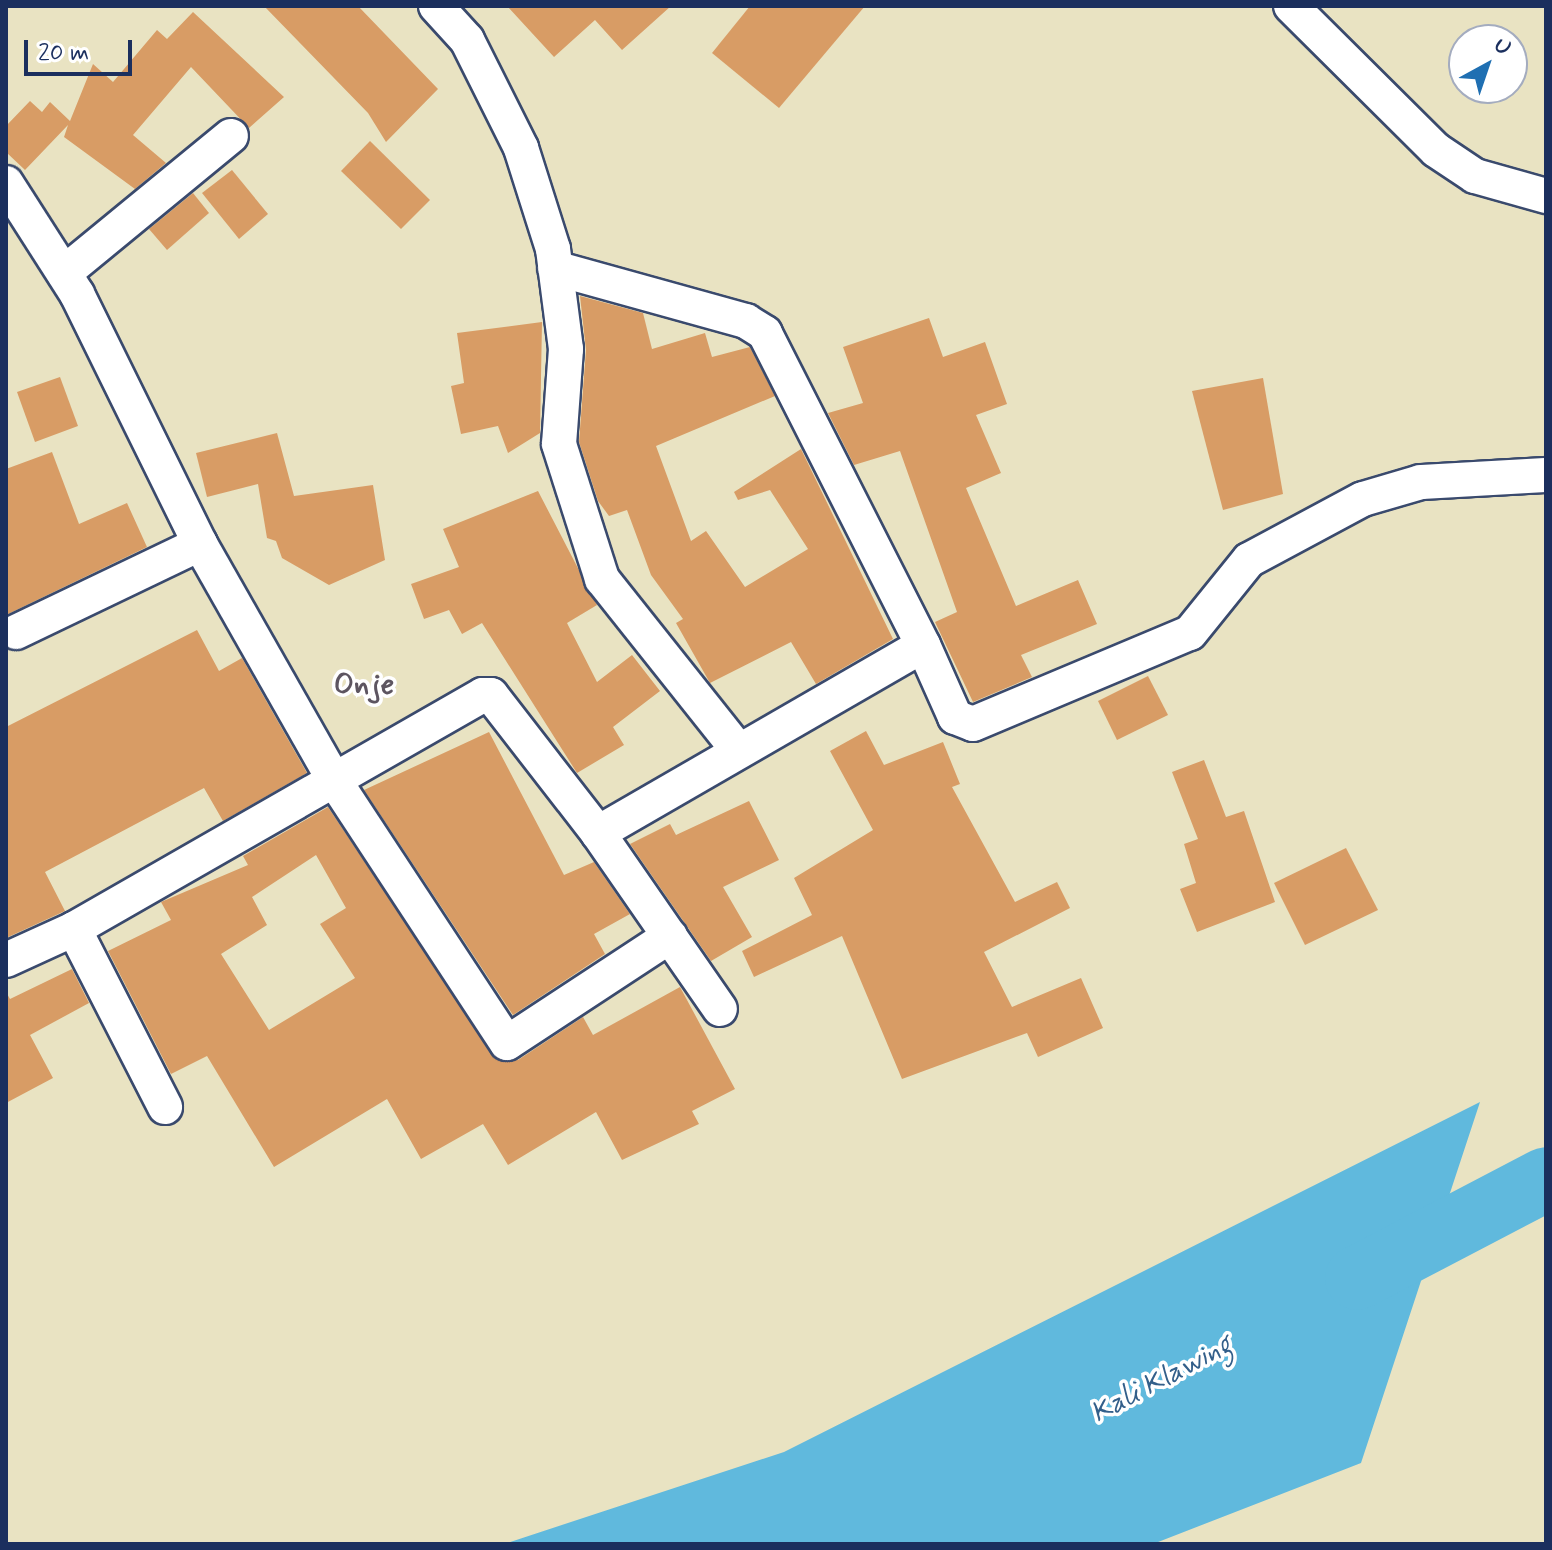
<!DOCTYPE html>
<html>
<head>
<meta charset="utf-8">
<style>
  body { margin:0 }
  #map { position:relative; width:1552px; height:1550px; overflow:hidden; background:#e9e3c2; font-family:Mynerve,sans-serif }
  div>[style] { position:absolute }
  [style*='--x'] { left:calc(var(--x)*1px); top:calc(var(--y)*1px); width:calc(var(--w)*1px); rotate:calc(var(--a)*1deg) }
  .water>* { inset:0; background:#60b9dd }
  .river>* { height:64px; margin:-32px; padding:0 32px; transform-origin:32px; border-radius:32px; background:#60b9dd }
  .building>* { inset:0; background:#d89c65 }
  .roads { filter:drop-shadow(2px 0 #3a4a6d) drop-shadow(-2px 0 #3a4a6d) drop-shadow(0 2px #3a4a6d) drop-shadow(0 -2px #3a4a6d) }
  .street>* { height:34px; margin:-17px; padding:0 17px; transform-origin:17px; border-radius:17px; background:#fff }
  span { translate:-50% -50%; white-space:nowrap; text-align:center; line-height:1.15; -webkit-text-stroke:7px #fff; paint-order:stroke }
  .water-label { font-size:28px; color:#335f8a; font-style:italic }
  .quarter-label { font-size:30px; color:#5d5560; font-weight:700 }
  .frame { position:absolute; inset:0; border:8px solid #1b2f5e; pointer-events:none }
  .north { position:absolute; left:1448px; top:24px; width:80px; height:80px; box-sizing:border-box; background:#fff; border:2px solid #a4acbf; border-radius:50%; rotate:40deg; font-size:22px; font-weight:700; line-height:32px; text-align:center; color:#1b2f5e }
  .north::after { content:''; display:block; margin:auto; width:28px; height:36px; background:#1f6fb2; clip-path:polygon(50% 0,100% 100%,50% 72%,0 100%) }
  .scale { position:absolute; left:24px; top:40px; width:108px; height:36px; box-sizing:border-box; border:4px solid #1b2f5e; border-top:0; padding-left:10px; font-size:24px; line-height:28px; white-space:nowrap; color:#1b2f5e; -webkit-text-stroke:6px #fff; paint-order:stroke }
</style>
</head>
<body>
<div id="map">
  <div class="water">
    <div style="clip-path:polygon(1480px 1102px,1361px 1463px,1153px 1544px,504px 1544px,784px 1452px)"></div>
  </div>
  <div class="river">
    <div style="--x:1357;--y:1278;--w:213;--a:-27.6"></div>
  </div>
  <div class="building">
    <div style="clip-path:polygon(264px 6px,358px 6px,438px 89px,386px 142px,368px 113px)"></div>
    <div style="clip-path:polygon(507px 6px,671px 6px,622px 50px,595px 20px,554px 57px)"></div>
    <div style="clip-path:polygon(750px 6px,865px 6px,779px 108px,712px 53px)"></div>
    <div style="clip-path:polygon(193px 12px,284px 97px,249px 128px,191px 67px,133px 135px,166px 163px,135px 189px,64px 137px,68px 125px,25px 170px,6px 152px,6px 126px,30px 101px,42px 112px,50px 102px,70px 121px,93px 64px,113px 82px,157px 30px,167px 39px)"></div>
    <div style="clip-path:polygon(370px 141px,430px 200px,401px 229px,341px 171px)"></div>
    <div style="clip-path:polygon(232px 170px,268px 214px,239px 239px,202px 193px)"></div>
    <div style="clip-path:polygon(193px 193px,209px 213px,167px 250px,149px 229px)"></div>
    <div style="clip-path:polygon(580px 296px,643px 313px,652px 349px,705px 333px,712px 357px,750px 347px,775px 396px,656px 446px,691px 541px,706px 531px,745px 587px,808px 549px,770px 490px,738px 500px,734px 492px,801px 449px,893px 639px,816px 684px,791px 642px,710px 683px,676px 623px,683px 619px,651px 575px,627px 510px,609px 516px,598px 501px,579px 442px,586px 350px)"></div>
    <div style="clip-path:polygon(929px 318px,943px 357px,985px 342px,1007px 404px,976px 415px,1001px 473px,966px 488px,1016px 606px,1078px 580px,1097px 624px,1021px 655px,1032px 677px,973px 702px,935px 622px,957px 612px,900px 451px,854px 465px,828px 413px,863px 403px,843px 347px)"></div>
    <div style="clip-path:polygon(542px 322px,540px 433px,508px 453px,498px 426px,461px 434px,451px 386px,464px 383px,457px 333px)"></div>
    <div style="clip-path:polygon(60px 377px,78px 426px,35px 442px,17px 392px)"></div>
    <div style="clip-path:polygon(1263px 378px,1283px 494px,1223px 510px,1192px 391px)"></div>
    <div style="clip-path:polygon(277px 433px,294px 496px,373px 485px,385px 560px,329px 585px,282px 558px,276px 541px,267px 538px,258px 484px,207px 497px,196px 453px)"></div>
    <div style="clip-path:polygon(52px 452px,79px 524px,127px 503px,147px 547px,6px 615px,6px 469px)"></div>
    <div style="clip-path:polygon(538px 491px,597px 605px,567px 623px,597px 682px,632px 655px,660px 691px,613px 727px,624px 745px,577px 773px,482px 623px,462px 634px,449px 610px,424px 619px,411px 584px,459px 567px,443px 529px)"></div>
    <div style="clip-path:polygon(197px 630px,219px 671px,242px 658px,307px 773px,223px 821px,204px 788px,45px 872px,65px 911px,6px 938px,6px 727px)"></div>
    <div style="clip-path:polygon(1148px 676px,1168px 715px,1117px 740px,1098px 701px)"></div>
    <div style="clip-path:polygon(866px 731px,884px 765px,943px 742px,960px 784px,952px 787px,1015px 902px,1057px 882px,1070px 908px,984px 952px,1012px 1007px,1081px 978px,1103px 1028px,1038px 1057px,1027px 1033px,902px 1079px,842px 936px,754px 977px,742px 951px,812px 915px,794px 878px,873px 830px,830px 751px)"></div>
    <div style="clip-path:polygon(489px 732px,564px 875px,594px 862px,630px 914px,594px 934px,605px 954px,513px 1015px,364px 790px)"></div>
    <div style="clip-path:polygon(1204px 760px,1226px 817px,1244px 811px,1275px 902px,1197px 932px,1180px 889px,1196px 883px,1184px 844px,1198px 839px,1172px 772px)"></div>
    <div style="clip-path:polygon(749px 801px,779px 860px,723px 887px,752px 937px,711px 961px,630px 844px,670px 824px,676px 835px)"></div>
    <div style="clip-path:polygon(evenodd,328px 807px,497px 1060px,518px 1060px,583px 1017px,593px 1035px,680px 987px,735px 1089px,692px 1111px,699px 1124px,622px 1160px,596px 1112px,508px 1165px,483px 1124px,421px 1159px,387px 1099px,274px 1167px,207px 1056px,171px 1074px,108px 951px,171px 920px,161px 902px,248px 865px,243px 856px,328px 807px,316px 855px,346px 908px,320px 924px,355px 978px,269px 1030px,221px 954px,267px 925px,252px 897px,316px 855px)"></div>
    <div style="clip-path:polygon(1346px 848px,1378px 910px,1305px 945px,1274px 883px)"></div>
    <div style="clip-path:polygon(72px 969px,89px 1003px,30px 1035px,53px 1078px,6px 1103px,6px 992px,10px 999px)"></div>
  </div>
  <div class="roads">
    <div class="street">
      <div style="--x:436;--y:6;--w:46;--a:47.6"></div>
      <div style="--x:467;--y:40;--w:121;--a:63.4"></div>
      <div style="--x:521;--y:148;--w:106;--a:72.4"></div>
      <div style="--x:553;--y:249;--w:101;--a:82.6"></div>
      <div style="--x:566;--y:349;--w:95;--a:94.2"></div>
      <div style="--x:559;--y:444;--w:142;--a:72.3"></div>
      <div style="--x:602;--y:579;--w:217;--a:51.5"></div>
      <div style="--x:1291;--y:6;--w:204;--a:44.8"></div>
      <div style="--x:1436;--y:150;--w:47;--a:33.7"></div>
      <div style="--x:1475;--y:176;--w:74;--a:15.7"></div>
      <div style="--x:6;--y:183;--w:132;--a:57.4"></div>
      <div style="--x:77;--y:294;--w:279;--a:63.8"></div>
      <div style="--x:200;--y:544;--w:275;--a:60.4"></div>
      <div style="--x:336;--y:783;--w:311;--a:56.7"></div>
      <div style="--x:507;--y:1043;--w:195;--a:-33.3"></div>
      <div style="--x:64;--y:273;--w:216;--a:-39.4"></div>
      <div style="--x:16;--y:632;--w:204;--a:-25.6"></div>
      <div style="--x:923;--y:645;--w:79;--a:66"></div>
      <div style="--x:955;--y:717;--w:19;--a:21"></div>
      <div style="--x:973;--y:724;--w:235;--a:-22.8"></div>
      <div style="--x:1190;--y:633;--w:94;--a:-51.1"></div>
      <div style="--x:1249;--y:560;--w:129;--a:-28.2"></div>
      <div style="--x:1363;--y:499;--w:60;--a:-16.3"></div>
      <div style="--x:1421;--y:482;--w:125;--a:-3.2"></div>
      <div style="--x:598;--y:833;--w:214;--a:55.3"></div>
      <div style="--x:74;--y:929;--w:200;--a:62.9"></div>
      <div style="--x:6;--y:960;--w:75;--a:-24.5"></div>
      <div style="--x:74;--y:929;--w:471;--a:-29.8"></div>
      <div style="--x:483;--y:695;--w:8;--a:0"></div>
      <div style="--x:491;--y:695;--w:175;--a:52.2"></div>
      <div style="--x:598;--y:833;--w:375;--a:-30"></div>
      <div style="--x:923;--y:645;--w:350;--a:-116.9"></div>
      <div style="--x:765;--y:333;--w:22;--a:-148"></div>
      <div style="--x:746;--y:321;--w:198;--a:-164.5"></div>
    </div>
  </div>
  <div class="water-label">
    <span style="left:1162px;top:1380px;rotate:-28deg">Kali Klawing</span>
  </div>
  <div class="quarter-label">
    <span style="left:364px;top:685px">Onje</span>
  </div>
  <div class="frame"></div>
  <div class="north">U</div>
  <div class="scale">20 m</div>
</div>
</body>
</html>
